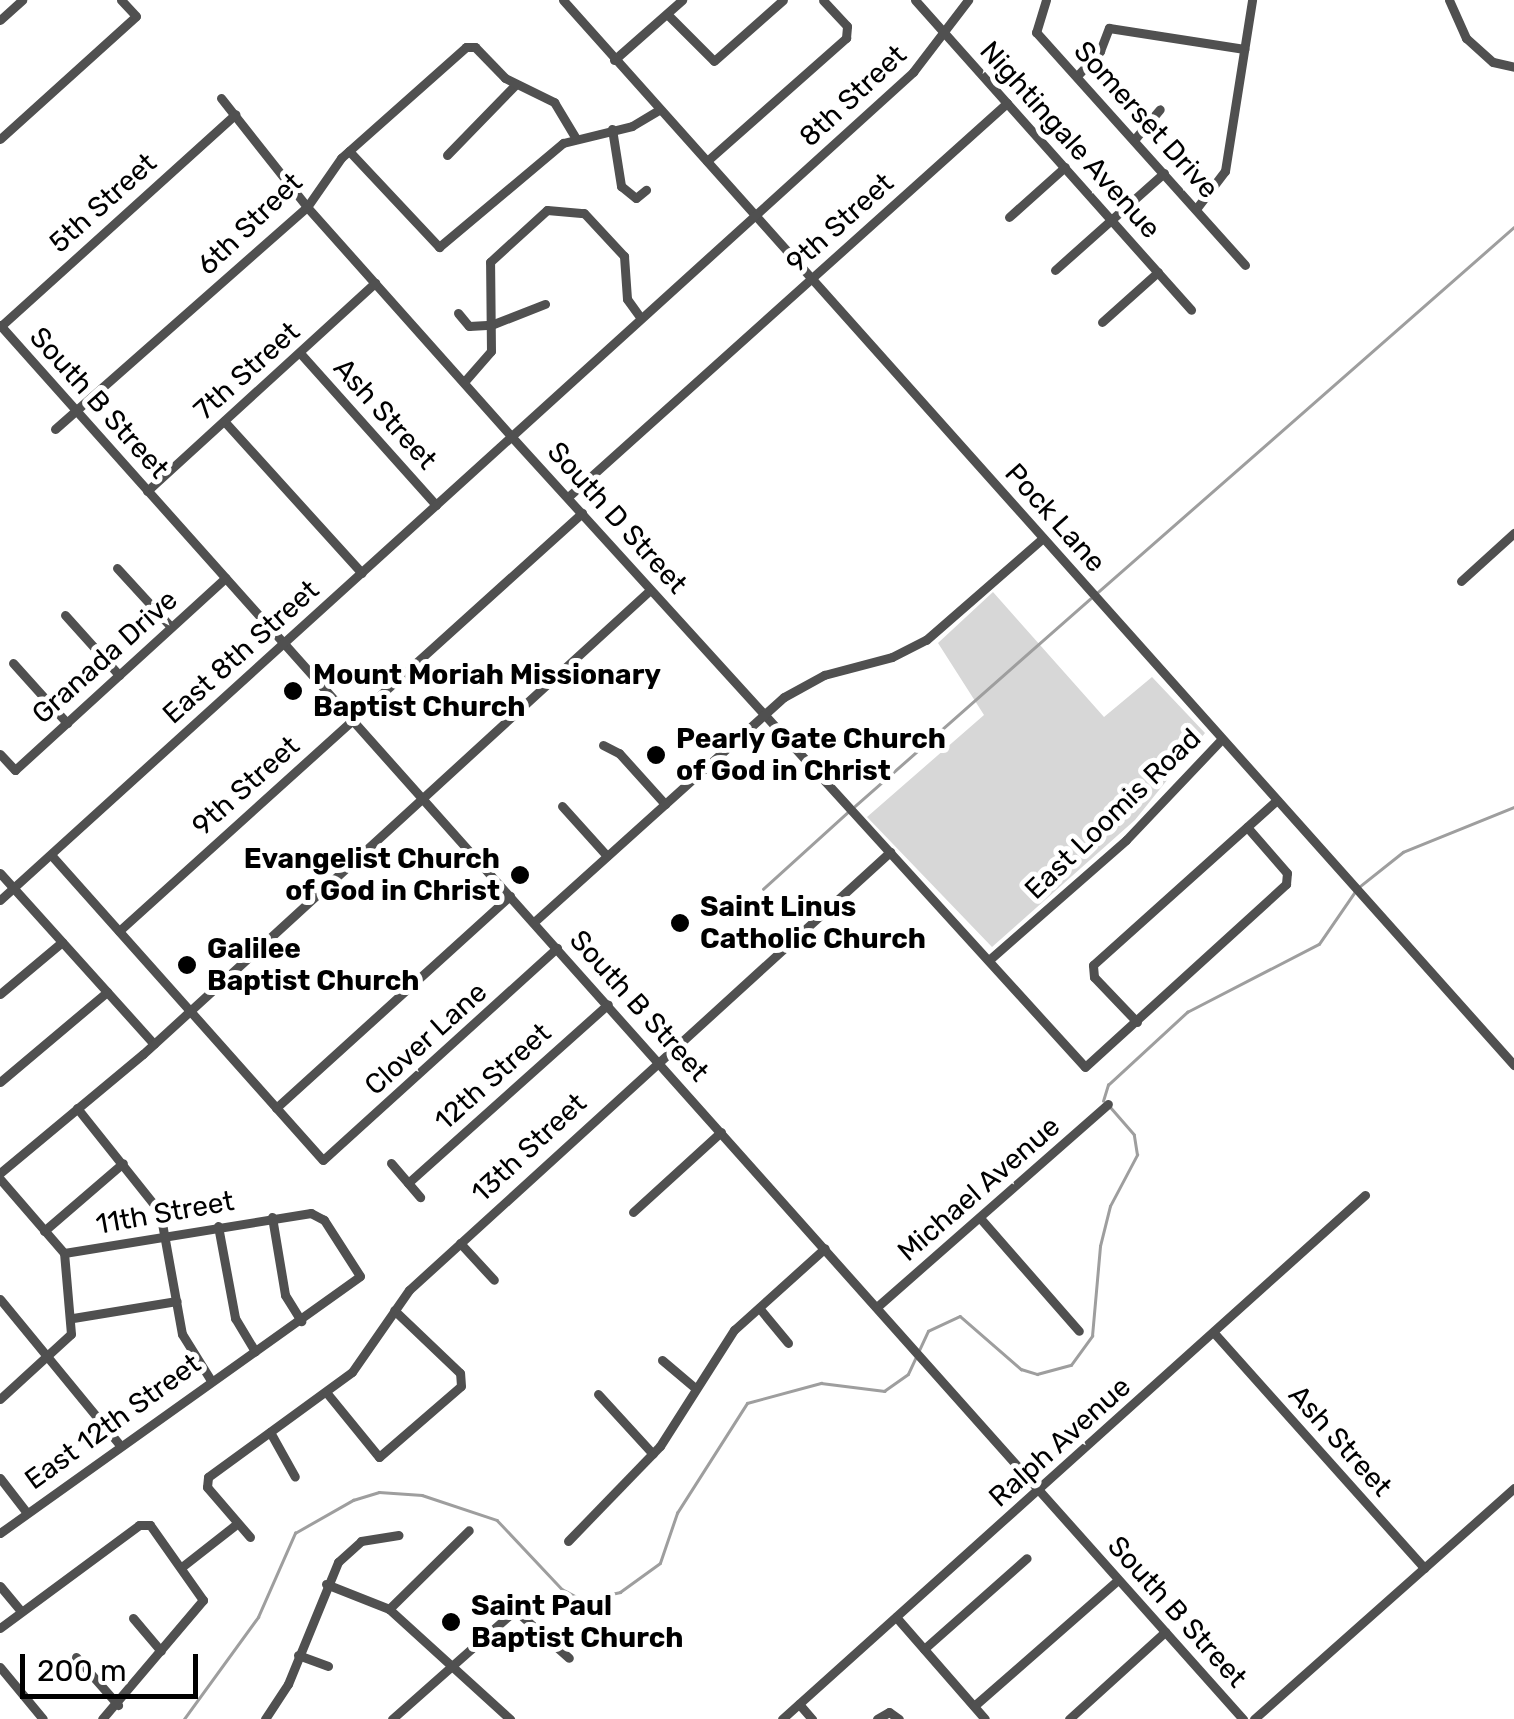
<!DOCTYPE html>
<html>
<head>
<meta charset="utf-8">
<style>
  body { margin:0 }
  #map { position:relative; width:1514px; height:1719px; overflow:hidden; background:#fff; font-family:Rubik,sans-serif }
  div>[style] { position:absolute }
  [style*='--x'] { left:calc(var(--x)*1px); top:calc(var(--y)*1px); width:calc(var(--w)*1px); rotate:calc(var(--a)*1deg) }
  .green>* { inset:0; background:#d7d7d7 }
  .stream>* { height:2.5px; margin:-1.25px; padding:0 1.25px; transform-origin:1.25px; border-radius:1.25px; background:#9e9e9e }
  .minor>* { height:9px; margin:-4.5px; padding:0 4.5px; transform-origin:4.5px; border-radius:4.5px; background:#505050 }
  .dots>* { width:28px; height:28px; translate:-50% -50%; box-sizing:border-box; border:5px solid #fff; border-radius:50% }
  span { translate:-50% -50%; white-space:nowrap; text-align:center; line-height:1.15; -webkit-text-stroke:10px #fff; paint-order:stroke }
  .street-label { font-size:28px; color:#000 }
  .poi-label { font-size:28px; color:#000; font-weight:700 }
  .left { translate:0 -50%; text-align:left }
  .right { translate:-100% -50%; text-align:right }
  .scale { position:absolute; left:20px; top:1654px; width:178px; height:45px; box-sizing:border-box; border:5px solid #000; border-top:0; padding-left:12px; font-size:30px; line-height:35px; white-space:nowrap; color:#000; -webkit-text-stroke:8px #fff; paint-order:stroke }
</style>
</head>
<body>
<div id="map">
  <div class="green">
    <div style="clip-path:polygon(993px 592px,1104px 717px,1152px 677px,1205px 733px,1135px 820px,992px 947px,867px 817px,984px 715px,938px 643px)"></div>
  </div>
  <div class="stream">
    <div style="--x:1098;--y:592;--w:553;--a:-41.26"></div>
    <div style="--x:855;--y:806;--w:313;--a:-41.4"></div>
    <div style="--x:1359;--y:887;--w:56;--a:-38.5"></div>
    <div style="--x:1403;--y:852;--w:120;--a:-22.1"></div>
    <div style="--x:763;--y:889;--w:116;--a:-42.2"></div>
    <div style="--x:1103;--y:1101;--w:17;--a:-73"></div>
    <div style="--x:1108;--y:1085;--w:108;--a:-42.7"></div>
    <div style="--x:1187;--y:1012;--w:148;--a:-27.3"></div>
    <div style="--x:1319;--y:944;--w:62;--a:-55.5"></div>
    <div style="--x:184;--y:1719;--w:126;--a:-54"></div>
    <div style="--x:258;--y:1617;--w:92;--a:-66.2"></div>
    <div style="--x:295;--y:1533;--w:67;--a:-29.6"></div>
    <div style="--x:353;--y:1500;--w:27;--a:-17"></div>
    <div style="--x:379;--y:1492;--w:43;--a:4"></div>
    <div style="--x:422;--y:1495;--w:79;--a:18.4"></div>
    <div style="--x:497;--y:1520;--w:95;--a:46.7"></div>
    <div style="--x:562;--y:1589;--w:24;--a:28"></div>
    <div style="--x:583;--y:1600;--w:38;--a:-12"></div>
    <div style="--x:620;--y:1592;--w:49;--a:-35.9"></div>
    <div style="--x:660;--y:1563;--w:53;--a:-71.2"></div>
    <div style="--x:677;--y:1513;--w:130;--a:-57.5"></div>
    <div style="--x:747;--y:1403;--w:77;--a:-15.1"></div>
    <div style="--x:821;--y:1383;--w:64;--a:7.2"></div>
    <div style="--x:884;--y:1391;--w:29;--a:-35"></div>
    <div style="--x:908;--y:1374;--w:47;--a:-65.1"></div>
    <div style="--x:928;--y:1331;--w:35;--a:-25"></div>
    <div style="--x:960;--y:1316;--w:81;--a:41"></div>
    <div style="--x:1021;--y:1369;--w:17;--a:17"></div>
    <div style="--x:1037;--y:1374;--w:35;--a:-15"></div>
    <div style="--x:1071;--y:1365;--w:36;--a:-54"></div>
    <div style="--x:1092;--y:1336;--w:90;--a:-84.9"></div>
    <div style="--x:1100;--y:1246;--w:41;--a:-76"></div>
    <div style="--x:1110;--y:1206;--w:58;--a:-62.1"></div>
    <div style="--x:1137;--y:1155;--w:20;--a:-99"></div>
    <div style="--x:1134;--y:1135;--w:38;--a:-131"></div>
  </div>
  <div class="minor">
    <div style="--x:563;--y:0;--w:1428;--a:48.24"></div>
    <div style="--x:915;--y:0;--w:415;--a:48.3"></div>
    <div style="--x:1046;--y:0;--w:34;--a:107"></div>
    <div style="--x:1036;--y:32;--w:313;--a:48.1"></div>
    <div style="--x:1449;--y:0;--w:42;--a:65.9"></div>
    <div style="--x:1466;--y:38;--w:36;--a:42"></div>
    <div style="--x:1493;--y:62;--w:22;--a:13"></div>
    <div style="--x:667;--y:14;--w:66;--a:45"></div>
    <div style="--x:714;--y:61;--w:92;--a:-41.5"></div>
    <div style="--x:0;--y:20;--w:30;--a:-42"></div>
    <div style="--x:614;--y:60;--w:91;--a:-41.4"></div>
    <div style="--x:1077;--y:76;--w:34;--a:-47"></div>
    <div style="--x:1100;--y:51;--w:25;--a:-69"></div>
    <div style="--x:1109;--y:28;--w:137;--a:8.8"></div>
    <div style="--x:221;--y:98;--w:139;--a:51.7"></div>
    <div style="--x:307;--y:207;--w:305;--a:48.3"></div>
    <div style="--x:510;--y:435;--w:854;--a:47.7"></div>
    <div style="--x:1085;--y:1067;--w:272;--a:-42.3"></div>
    <div style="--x:1286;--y:884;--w:11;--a:-85"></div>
    <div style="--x:1287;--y:873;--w:61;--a:-131"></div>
    <div style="--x:612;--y:129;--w:58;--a:81"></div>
    <div style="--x:621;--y:186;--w:19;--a:39"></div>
    <div style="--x:636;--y:198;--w:13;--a:-39"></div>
    <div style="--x:0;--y:139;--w:183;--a:-42.1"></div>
    <div style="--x:136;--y:16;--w:22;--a:-133"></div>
    <div style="--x:1134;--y:140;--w:40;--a:-50"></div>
    <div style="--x:349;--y:151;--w:132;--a:46.8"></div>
    <div style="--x:439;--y:247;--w:162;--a:-40"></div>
    <div style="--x:563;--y:143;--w:71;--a:-13.8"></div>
    <div style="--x:632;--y:126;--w:31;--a:-31"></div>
    <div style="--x:447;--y:155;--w:99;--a:-45.8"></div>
    <div style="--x:707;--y:161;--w:186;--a:-41.5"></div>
    <div style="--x:846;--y:38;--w:12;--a:-85"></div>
    <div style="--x:847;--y:26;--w:35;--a:-133"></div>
    <div style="--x:1196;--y:209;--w:48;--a:-52.7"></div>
    <div style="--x:1225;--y:171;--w:173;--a:-81"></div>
    <div style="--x:1009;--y:217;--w:75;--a:-41.8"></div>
    <div style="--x:1055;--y:270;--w:146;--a:-41.7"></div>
    <div style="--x:458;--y:313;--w:17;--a:50"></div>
    <div style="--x:469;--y:326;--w:22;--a:-3"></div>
    <div style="--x:491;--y:325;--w:58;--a:-21.3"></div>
    <div style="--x:1102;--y:322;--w:75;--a:-41.8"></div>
    <div style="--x:0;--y:325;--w:1868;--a:48.28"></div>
    <div style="--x:1;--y:326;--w:316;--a:-42.1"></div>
    <div style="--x:300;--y:353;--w:204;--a:48.2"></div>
    <div style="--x:464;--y:382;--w:41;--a:-48.9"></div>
    <div style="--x:491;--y:351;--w:89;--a:-90.6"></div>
    <div style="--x:490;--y:262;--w:77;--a:-42.4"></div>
    <div style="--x:547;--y:210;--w:37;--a:5"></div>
    <div style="--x:584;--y:213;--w:59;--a:47.1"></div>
    <div style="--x:624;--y:256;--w:43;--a:86"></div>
    <div style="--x:627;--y:299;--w:22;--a:54"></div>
    <div style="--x:224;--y:421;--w:205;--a:47.8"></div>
    <div style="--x:55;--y:429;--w:336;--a:-41.4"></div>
    <div style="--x:307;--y:207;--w:60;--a:-55.2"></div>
    <div style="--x:341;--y:158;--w:167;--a:-41.6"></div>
    <div style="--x:466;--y:47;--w:9;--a:0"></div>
    <div style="--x:475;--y:47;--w:43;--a:45.9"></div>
    <div style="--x:505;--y:78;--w:55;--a:26.1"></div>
    <div style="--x:554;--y:102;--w:41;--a:59"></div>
    <div style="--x:147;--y:491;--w:309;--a:-42.4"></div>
    <div style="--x:568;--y:497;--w:590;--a:-41.91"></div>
    <div style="--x:117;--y:568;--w:80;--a:47.5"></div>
    <div style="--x:1461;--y:581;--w:72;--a:-42.2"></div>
    <div style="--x:65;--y:615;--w:81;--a:48"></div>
    <div style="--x:13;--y:663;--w:81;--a:48"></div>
    <div style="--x:603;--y:745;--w:18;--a:27"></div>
    <div style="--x:619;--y:753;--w:69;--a:48"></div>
    <div style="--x:0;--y:754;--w:22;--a:47"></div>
    <div style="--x:15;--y:770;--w:285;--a:-42.4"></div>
    <div style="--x:562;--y:806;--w:67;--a:48"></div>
    <div style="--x:52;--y:856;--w:407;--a:48.3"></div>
    <div style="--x:323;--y:1160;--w:316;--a:-42.2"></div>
    <div style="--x:0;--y:873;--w:230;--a:48"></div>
    <div style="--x:0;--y:900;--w:1233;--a:-42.2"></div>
    <div style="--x:913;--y:72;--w:91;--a:-52.6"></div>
    <div style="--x:534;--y:922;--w:336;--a:-42"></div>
    <div style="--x:784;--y:697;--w:46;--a:-28.8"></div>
    <div style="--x:824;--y:675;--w:70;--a:-14.8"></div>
    <div style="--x:892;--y:657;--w:38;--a:-27"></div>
    <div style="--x:926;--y:640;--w:155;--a:-41.1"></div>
    <div style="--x:119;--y:931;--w:624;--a:-42.08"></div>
    <div style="--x:989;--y:960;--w:182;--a:-41.2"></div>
    <div style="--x:1126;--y:840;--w:139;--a:-46.5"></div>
    <div style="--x:0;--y:994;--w:81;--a:-40"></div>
    <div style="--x:1137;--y:1022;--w:62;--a:-133.7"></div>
    <div style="--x:1094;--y:977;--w:12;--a:-95"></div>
    <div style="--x:1093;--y:965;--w:247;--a:-41.9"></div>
    <div style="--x:0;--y:1082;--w:140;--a:-40.1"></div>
    <div style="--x:77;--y:1108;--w:133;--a:51.4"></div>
    <div style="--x:160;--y:1212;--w:124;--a:79.8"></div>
    <div style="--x:182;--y:1334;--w:53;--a:58.1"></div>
    <div style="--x:276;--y:1108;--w:316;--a:-42.2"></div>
    <div style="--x:391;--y:1163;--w:45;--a:49.5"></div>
    <div style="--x:0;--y:1173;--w:186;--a:-39.8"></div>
    <div style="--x:143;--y:1054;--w:687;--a:-42.46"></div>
    <div style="--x:0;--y:1179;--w:98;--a:49.1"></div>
    <div style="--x:408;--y:1183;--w:268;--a:-41.8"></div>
    <div style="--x:633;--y:1212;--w:119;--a:-42.3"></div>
    <div style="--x:272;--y:1217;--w:79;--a:80.5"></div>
    <div style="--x:285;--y:1295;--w:31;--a:58"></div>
    <div style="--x:980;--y:1218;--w:150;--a:48.8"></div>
    <div style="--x:218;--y:1226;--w:94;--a:79.5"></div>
    <div style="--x:235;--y:1318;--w:39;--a:59"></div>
    <div style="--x:44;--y:1231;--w:104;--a:-40.7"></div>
    <div style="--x:460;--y:1243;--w:50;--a:47.4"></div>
    <div style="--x:0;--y:1299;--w:189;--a:50.6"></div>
    <div style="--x:878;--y:1306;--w:306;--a:-41.3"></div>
    <div style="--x:760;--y:1309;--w:44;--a:50.5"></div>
    <div style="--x:73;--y:1318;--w:105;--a:-9.3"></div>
    <div style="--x:1215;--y:1334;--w:314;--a:48.2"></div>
    <div style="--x:662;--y:1360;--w:42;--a:40.2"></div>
    <div style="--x:326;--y:1392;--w:84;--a:50.8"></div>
    <div style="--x:379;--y:1457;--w:108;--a:-40.9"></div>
    <div style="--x:461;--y:1386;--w:13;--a:-94"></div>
    <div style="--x:460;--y:1373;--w:91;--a:-136.3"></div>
    <div style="--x:598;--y:1394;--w:81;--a:47.5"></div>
    <div style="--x:0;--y:1399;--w:96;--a:-42.5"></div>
    <div style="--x:71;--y:1334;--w:81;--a:-94.9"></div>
    <div style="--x:270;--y:1432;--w:51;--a:60.9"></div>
    <div style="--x:0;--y:1478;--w:44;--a:52.4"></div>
    <div style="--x:0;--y:1533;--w:442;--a:-35.5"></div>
    <div style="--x:360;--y:1276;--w:67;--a:-122.7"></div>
    <div style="--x:324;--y:1220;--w:15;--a:-152"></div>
    <div style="--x:311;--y:1213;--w:250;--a:170.8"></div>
    <div style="--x:250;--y:1537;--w:66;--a:-130.7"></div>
    <div style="--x:207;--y:1487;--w:10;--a:-84"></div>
    <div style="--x:208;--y:1477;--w:178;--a:-36.1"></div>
    <div style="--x:352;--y:1372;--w:100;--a:-55.2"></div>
    <div style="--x:409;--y:1290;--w:651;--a:-42.32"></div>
    <div style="--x:568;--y:1541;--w:132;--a:-45.9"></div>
    <div style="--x:660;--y:1446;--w:138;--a:-57.5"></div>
    <div style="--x:734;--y:1330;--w:122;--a:-42"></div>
    <div style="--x:183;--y:1566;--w:65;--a:-38.1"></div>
    <div style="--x:326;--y:1584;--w:68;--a:21.6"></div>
    <div style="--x:389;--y:1609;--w:164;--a:42.3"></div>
    <div style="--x:0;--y:1586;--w:33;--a:50"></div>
    <div style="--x:389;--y:1609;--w:112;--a:-44.6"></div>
    <div style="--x:896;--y:1617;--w:135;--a:48.9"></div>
    <div style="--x:133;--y:1618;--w:43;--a:49.7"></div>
    <div style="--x:0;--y:1628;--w:173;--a:-36.5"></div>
    <div style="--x:139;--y:1525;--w:11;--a:0"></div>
    <div style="--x:150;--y:1525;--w:92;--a:54.8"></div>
    <div style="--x:203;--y:1600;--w:156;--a:130.3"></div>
    <div style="--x:924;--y:1649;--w:137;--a:-41.5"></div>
    <div style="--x:298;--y:1655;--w:32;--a:20"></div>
    <div style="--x:76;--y:1657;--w:64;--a:48.8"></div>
    <div style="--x:0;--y:1667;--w:67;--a:50.4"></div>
    <div style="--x:799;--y:1704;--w:20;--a:49"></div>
    <div style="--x:974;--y:1706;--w:191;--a:-41.2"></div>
    <div style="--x:265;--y:1719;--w:42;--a:-56.7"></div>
    <div style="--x:288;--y:1684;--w:132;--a:-67.7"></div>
    <div style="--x:338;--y:1562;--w:31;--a:-42"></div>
    <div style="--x:361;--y:1541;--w:38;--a:-9"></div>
    <div style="--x:392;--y:1719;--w:164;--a:-41.5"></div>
    <div style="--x:515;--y:1610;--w:72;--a:41.6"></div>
    <div style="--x:782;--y:1719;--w:784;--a:-41.95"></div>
    <div style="--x:877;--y:1719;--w:14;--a:-30"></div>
    <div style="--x:889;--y:1712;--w:12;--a:35"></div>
    <div style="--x:1069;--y:1719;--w:130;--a:-42.2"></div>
    <div style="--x:1254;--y:1719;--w:348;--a:-41.6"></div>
  </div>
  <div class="dots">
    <div style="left:293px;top:691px;background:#000"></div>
    <div style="left:656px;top:755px;background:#000"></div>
    <div style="left:520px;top:875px;background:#000"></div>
    <div style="left:680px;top:923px;background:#000"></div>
    <div style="left:187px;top:965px;background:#000"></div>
    <div style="left:451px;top:1622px;background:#000"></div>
  </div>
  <div class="street-label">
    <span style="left:853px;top:96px;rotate:-43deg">8th Street</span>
    <span style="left:1146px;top:120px;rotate:48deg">Somerset Drive</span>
    <span style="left:1070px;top:140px;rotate:48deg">Nightingale Avenue</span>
    <span style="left:103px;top:203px;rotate:-42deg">5th Street</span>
    <span style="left:840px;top:223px;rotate:-42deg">9th Street</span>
    <span style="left:250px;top:224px;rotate:-44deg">6th Street</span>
    <span style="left:247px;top:371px;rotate:-42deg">7th Street</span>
    <span style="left:99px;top:403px;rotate:48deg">South B Street</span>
    <span style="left:385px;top:414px;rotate:48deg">Ash Street</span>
    <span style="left:617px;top:518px;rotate:48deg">South D Street</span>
    <span style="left:1055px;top:518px;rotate:48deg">Pock Lane</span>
    <span style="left:241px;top:652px;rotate:-42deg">East 8th Street</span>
    <span style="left:105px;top:657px;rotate:-42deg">Granada Drive</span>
    <span style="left:246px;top:786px;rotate:-42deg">9th Street</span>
    <span style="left:1113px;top:814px;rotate:-44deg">East Loomis Road</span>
    <span style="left:639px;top:1006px;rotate:48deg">South B Street</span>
    <span style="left:426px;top:1039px;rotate:-42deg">Clover Lane</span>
    <span style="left:493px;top:1077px;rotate:-42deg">12th Street</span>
    <span style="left:529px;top:1148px;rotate:-43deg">13th Street</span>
    <span style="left:979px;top:1189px;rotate:-41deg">Michael Avenue</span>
    <span style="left:165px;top:1213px;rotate:-10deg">11th Street</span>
    <span style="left:113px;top:1422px;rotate:-36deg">East 12th Street</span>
    <span style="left:1340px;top:1441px;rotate:48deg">Ash Street</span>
    <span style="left:1060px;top:1442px;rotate:-42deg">Ralph Avenue</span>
    <span style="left:1177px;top:1612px;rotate:48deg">South B Street</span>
  </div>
  <div class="poi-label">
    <span class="left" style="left:313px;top:691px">Mount Moriah Missionary<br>Baptist Church</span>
    <span class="left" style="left:676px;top:755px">Pearly Gate Church<br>of God in Christ</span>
    <span class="right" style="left:500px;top:875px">Evangelist Church<br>of God in Christ</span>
    <span class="left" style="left:700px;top:923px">Saint Linus<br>Catholic Church</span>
    <span class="left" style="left:207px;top:965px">Galilee<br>Baptist Church</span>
    <span class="left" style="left:471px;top:1622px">Saint Paul<br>Baptist Church</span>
  </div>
  <div class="scale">200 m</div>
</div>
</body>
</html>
